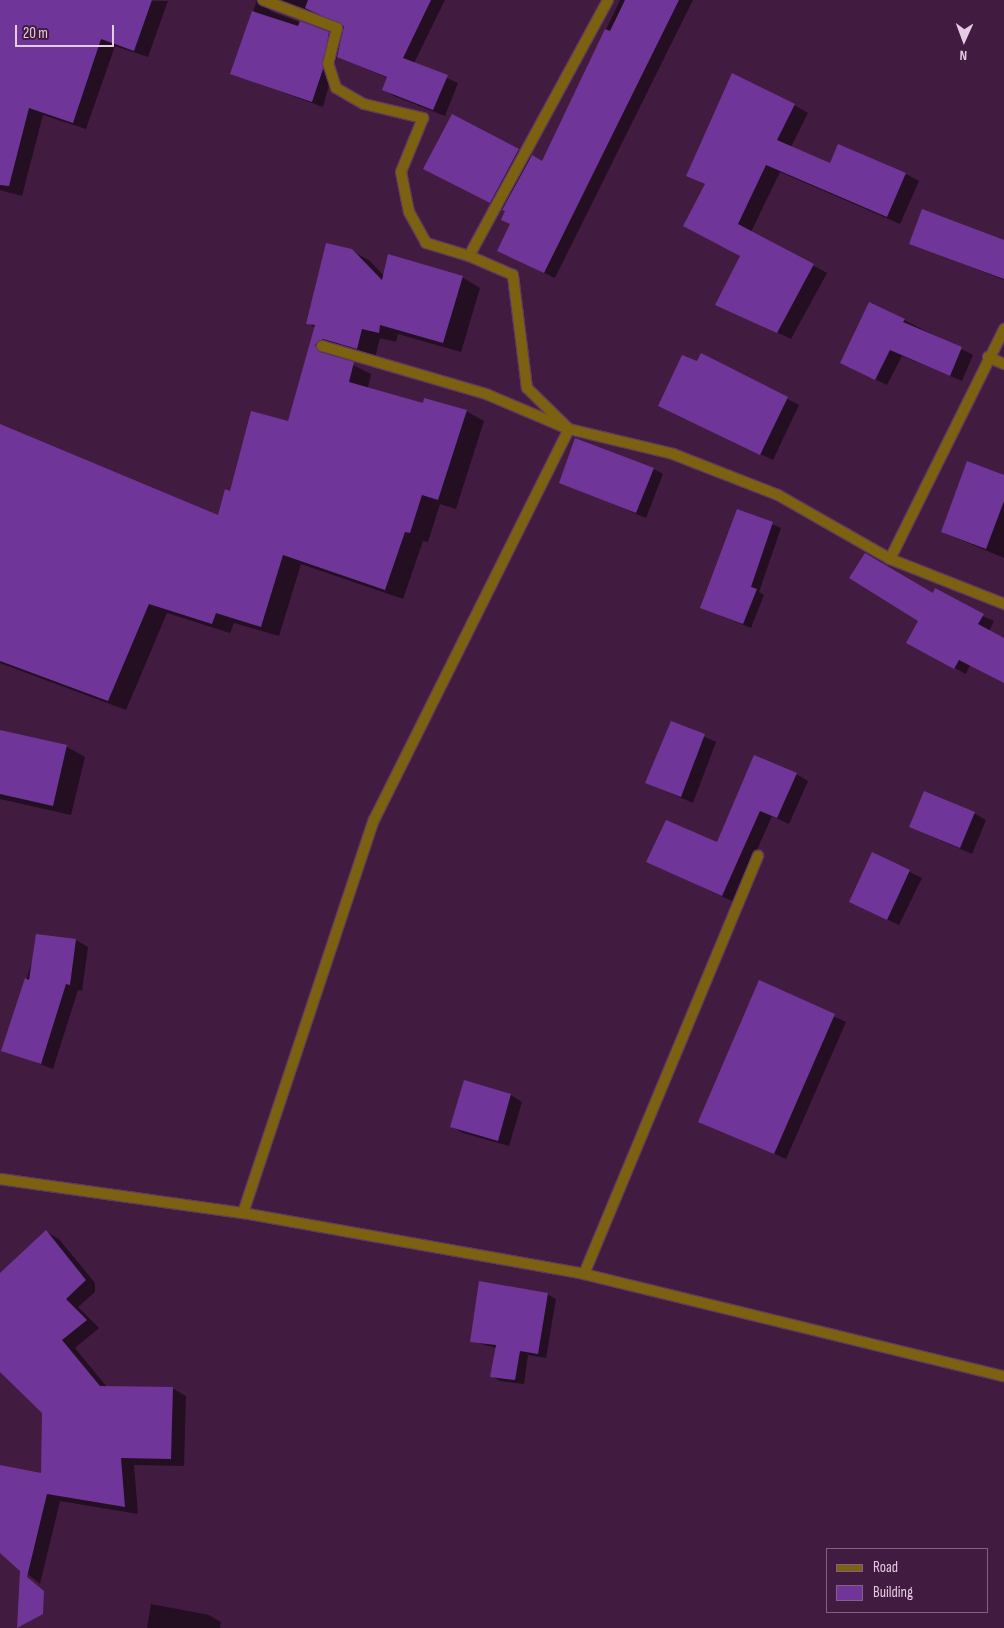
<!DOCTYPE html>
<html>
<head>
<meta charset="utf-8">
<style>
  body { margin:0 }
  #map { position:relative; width:1004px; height:1628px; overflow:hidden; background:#421b40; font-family:"Sofia Sans Condensed",sans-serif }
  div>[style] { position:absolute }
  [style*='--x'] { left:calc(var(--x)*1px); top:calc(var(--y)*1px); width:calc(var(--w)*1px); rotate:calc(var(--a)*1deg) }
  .shadow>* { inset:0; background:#0007 }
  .building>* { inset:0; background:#703598 }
  .roads { filter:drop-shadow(1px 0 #5f3b5d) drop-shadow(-1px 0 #5f3b5d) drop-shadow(0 1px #5f3b5d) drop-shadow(0 -1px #5f3b5d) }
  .street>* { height:10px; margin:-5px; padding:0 5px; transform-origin:5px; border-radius:5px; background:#7c6210 }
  span { translate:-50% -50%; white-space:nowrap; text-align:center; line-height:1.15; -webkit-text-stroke:4px #421b40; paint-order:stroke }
  .legend { position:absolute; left:826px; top:1548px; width:162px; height:65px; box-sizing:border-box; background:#421b40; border:1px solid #836281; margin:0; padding:6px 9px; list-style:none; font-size:15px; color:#e5cce2 }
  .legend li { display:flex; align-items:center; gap:10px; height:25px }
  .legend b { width:25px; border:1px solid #836281 }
  .north { position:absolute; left:939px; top:15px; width:50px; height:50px; -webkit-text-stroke:4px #421b40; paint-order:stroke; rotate:182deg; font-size:14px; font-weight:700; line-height:20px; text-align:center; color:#e5cce2 }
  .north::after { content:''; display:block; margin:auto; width:18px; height:22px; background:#e5cce2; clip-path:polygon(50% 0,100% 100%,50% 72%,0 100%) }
  .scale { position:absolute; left:15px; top:25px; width:99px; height:22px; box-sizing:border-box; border:2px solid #e5cce2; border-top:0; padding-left:6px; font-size:15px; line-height:18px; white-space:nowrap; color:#e5cce2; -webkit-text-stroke:4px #421b40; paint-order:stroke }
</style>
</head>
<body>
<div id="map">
  <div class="shadow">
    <div style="clip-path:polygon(0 0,168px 1px,148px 57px,115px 46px,86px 129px,43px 115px,22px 196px,0 190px)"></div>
    <div style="clip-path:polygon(257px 0,275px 0,267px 3px,270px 11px,328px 33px,339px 40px,340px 50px,344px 25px,279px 0,445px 0,414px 63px,458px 83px,445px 116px,394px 96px,383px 89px,387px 78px,337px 56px,323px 107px,232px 74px)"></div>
    <div style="clip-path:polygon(620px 0,693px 0,555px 278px,509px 256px,511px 224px,506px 211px,437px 176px,452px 116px,543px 162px)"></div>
    <div style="clip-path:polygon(794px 105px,808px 113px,791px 147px,831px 164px,906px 174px,919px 181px,900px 224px,780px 172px,751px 232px,827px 273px,791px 339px,717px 304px,742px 256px,706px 185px,687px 175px)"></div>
    <div style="clip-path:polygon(1004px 241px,1004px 280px,911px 243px)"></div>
    <div style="clip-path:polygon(351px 250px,370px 261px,384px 276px,462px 277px,480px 288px,461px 352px,398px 334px,396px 342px,380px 338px,375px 358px,342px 349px,333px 355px,371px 374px,368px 388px,424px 404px,466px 411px,484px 421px,456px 509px,440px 504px,428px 542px,423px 541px,403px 599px,301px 564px,279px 636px,234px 623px,230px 633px,167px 613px,126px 710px,0 663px,0 426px,218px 517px,231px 492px,288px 422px,316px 328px,308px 323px)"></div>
    <div style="clip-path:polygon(904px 320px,973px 355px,962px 381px,902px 356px,887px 385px,853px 369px)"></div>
    <div style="clip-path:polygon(702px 354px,799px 405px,773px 460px,671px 412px)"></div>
    <div style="clip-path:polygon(654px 469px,663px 474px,646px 518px,561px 482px)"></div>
    <div style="clip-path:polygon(1004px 477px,1004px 558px,942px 532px)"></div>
    <div style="clip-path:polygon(738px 510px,781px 528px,759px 592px,764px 595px,751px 628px,702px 608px)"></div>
    <div style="clip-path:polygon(933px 594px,994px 621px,989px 631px,1004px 639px,1004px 682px,970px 665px,966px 674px,919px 649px)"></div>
    <div style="clip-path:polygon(671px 722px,716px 742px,693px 803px,647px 783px)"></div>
    <div style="clip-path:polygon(0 731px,67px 747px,85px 757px,71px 815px,0 799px)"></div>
    <div style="clip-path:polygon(796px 774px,808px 781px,789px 824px,772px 816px,734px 902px,648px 862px,718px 844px)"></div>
    <div style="clip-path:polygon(974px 813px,986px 820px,972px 854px,910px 827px)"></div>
    <div style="clip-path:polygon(873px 854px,922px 878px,899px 925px,862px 908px)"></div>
    <div style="clip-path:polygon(37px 935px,76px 940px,88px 947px,82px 991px,78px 990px,53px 1069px,3px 1050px,35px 953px)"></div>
    <div style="clip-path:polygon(760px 982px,846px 1022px,786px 1159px,699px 1121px)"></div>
    <div style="clip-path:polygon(511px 1095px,522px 1102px,509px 1146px,463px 1133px,451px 1126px)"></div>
    <div style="clip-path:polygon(46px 1232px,59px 1239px,95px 1283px,95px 1292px,78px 1307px,99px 1328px,75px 1348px,107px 1387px,172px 1388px,186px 1396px,184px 1466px,134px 1465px,138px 1514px,60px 1501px,40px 1584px,0 1551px,0 1465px,42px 1475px,43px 1413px,0 1370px,0 1275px)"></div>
    <div style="clip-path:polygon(547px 1294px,556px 1299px,546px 1358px,528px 1355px,524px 1384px,500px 1381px,492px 1376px,496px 1348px,471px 1341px)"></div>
    <div style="clip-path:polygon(151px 1604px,209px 1615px,221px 1622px,220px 1628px,147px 1628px)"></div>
  </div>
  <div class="building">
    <div style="clip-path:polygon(0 0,152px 0,134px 51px,101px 39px,73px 123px,29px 108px,9px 186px,0 185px)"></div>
    <div style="clip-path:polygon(308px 0,431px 0,403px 58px,448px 75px,433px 110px,382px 90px,387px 77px,337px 57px,344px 26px,305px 8px)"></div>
    <div style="clip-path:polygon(625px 0,679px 0,544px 273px,497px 251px,510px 224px,501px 220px,505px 211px,502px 210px,532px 155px,542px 161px,605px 29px,610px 31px)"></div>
    <div style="clip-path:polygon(252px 11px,298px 26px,300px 21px,329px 32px,323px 69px,312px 102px,230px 74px)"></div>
    <div style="clip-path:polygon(732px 73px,795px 104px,777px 140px,830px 163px,838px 144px,906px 173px,887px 217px,766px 165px,738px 224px,814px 264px,777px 333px,715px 305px,740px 256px,683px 226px,705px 184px,686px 176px)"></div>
    <div style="clip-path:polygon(452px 114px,519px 149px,490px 203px,423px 169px)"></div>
    <div style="clip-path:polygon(922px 209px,1004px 240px,1004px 279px,909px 244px)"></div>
    <div style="clip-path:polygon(326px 243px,352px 249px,382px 280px,388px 254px,463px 276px,443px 343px,380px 325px,379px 333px,362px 329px,357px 349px,323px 339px,315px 345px,320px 352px,354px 362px,349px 382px,423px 403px,424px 398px,467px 410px,438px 500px,422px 495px,410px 533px,405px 532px,385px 590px,283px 555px,261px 627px,216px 613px,212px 624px,149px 604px,108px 701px,0 661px,0 424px,218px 515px,225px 489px,230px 491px,251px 411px,288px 421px,315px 325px,306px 324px)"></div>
    <div style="clip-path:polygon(869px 302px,905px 319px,903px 322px,962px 347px,950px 376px,890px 350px,875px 380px,840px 363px)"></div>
    <div style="clip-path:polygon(701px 353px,788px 397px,760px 455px,658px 406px,682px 355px,697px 361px)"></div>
    <div style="clip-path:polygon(575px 438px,654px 468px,636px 513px,559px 483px)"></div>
    <div style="clip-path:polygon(967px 461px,1004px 475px,1004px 501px,986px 549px,941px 532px)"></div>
    <div style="clip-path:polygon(737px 509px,773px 522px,751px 587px,757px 589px,743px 624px,700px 608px)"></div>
    <div style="clip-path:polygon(865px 553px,933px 593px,935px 588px,984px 614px,978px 624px,1004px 638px,1004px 683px,959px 660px,954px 669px,906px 643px,918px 621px,849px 578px)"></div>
    <div style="clip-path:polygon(671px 721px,705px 734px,681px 797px,645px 783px)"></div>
    <div style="clip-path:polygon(0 730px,67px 745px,53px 806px,0 794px)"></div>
    <div style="clip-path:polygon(754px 755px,797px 773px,777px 818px,760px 811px,722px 896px,646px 862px,666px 820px,717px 842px)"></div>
    <div style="clip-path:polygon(924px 791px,975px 812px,960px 848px,909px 827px)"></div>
    <div style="clip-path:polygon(872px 852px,910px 870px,887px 920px,849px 902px)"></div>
    <div style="clip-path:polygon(36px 934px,76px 939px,70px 985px,66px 984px,41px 1064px,1px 1051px,25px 978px,29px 980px)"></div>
    <div style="clip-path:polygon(759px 980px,835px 1014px,774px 1154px,698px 1122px)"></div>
    <div style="clip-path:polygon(464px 1080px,511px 1094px,498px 1141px,450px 1127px)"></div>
    <div style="clip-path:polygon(46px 1230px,86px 1280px,66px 1299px,87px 1320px,62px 1340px,100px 1386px,173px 1387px,171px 1459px,121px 1458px,125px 1507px,47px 1494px,27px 1577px,44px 1591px,43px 1614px,17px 1628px,20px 1571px,0 1553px,0 1465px,41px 1473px,42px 1413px,0 1372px,0 1273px)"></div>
    <div style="clip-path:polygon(479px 1281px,548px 1293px,538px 1354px,520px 1351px,515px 1380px,490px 1377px,496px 1345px,470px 1342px)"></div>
  </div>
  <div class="roads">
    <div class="street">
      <div style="--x:263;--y:0;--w:79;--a:20.7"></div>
      <div style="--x:337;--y:28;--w:36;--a:104"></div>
      <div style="--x:328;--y:63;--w:26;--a:72"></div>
      <div style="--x:336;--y:88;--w:32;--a:30"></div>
      <div style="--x:364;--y:104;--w:61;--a:13.3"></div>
      <div style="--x:423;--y:118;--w:58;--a:112.2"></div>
      <div style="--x:401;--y:172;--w:41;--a:78.7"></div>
      <div style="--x:409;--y:212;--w:35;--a:61"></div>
      <div style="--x:426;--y:243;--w:45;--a:16.8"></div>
      <div style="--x:322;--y:346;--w:171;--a:16.3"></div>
      <div style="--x:486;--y:394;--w:90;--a:22.9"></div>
      <div style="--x:569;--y:429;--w:107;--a:13.5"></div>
      <div style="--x:673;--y:454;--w:113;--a:21.3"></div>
      <div style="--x:778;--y:495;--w:129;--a:29.7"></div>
      <div style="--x:890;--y:559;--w:123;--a:21.5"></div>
      <div style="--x:988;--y:357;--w:17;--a:24"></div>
      <div style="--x:890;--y:559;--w:257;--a:-63.6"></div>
      <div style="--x:0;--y:1179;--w:245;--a:8"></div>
      <div style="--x:243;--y:1213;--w:346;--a:10.1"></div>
      <div style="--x:584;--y:1274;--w:432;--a:13.7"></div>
      <div style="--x:243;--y:1213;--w:414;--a:-71.6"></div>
      <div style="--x:374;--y:820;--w:437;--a:-63.5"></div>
      <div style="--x:569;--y:429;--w:59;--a:-135.7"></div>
      <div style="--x:527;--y:388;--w:114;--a:-97.1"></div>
      <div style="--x:513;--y:275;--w:48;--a:-156.6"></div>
      <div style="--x:469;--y:256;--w:291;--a:-61.5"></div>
      <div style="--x:584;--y:1274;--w:453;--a:-67.4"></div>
    </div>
  </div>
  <ul class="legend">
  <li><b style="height:6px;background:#7c6210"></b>Road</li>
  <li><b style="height:14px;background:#703598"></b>Building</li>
  </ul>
  <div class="north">N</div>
  <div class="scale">20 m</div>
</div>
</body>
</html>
